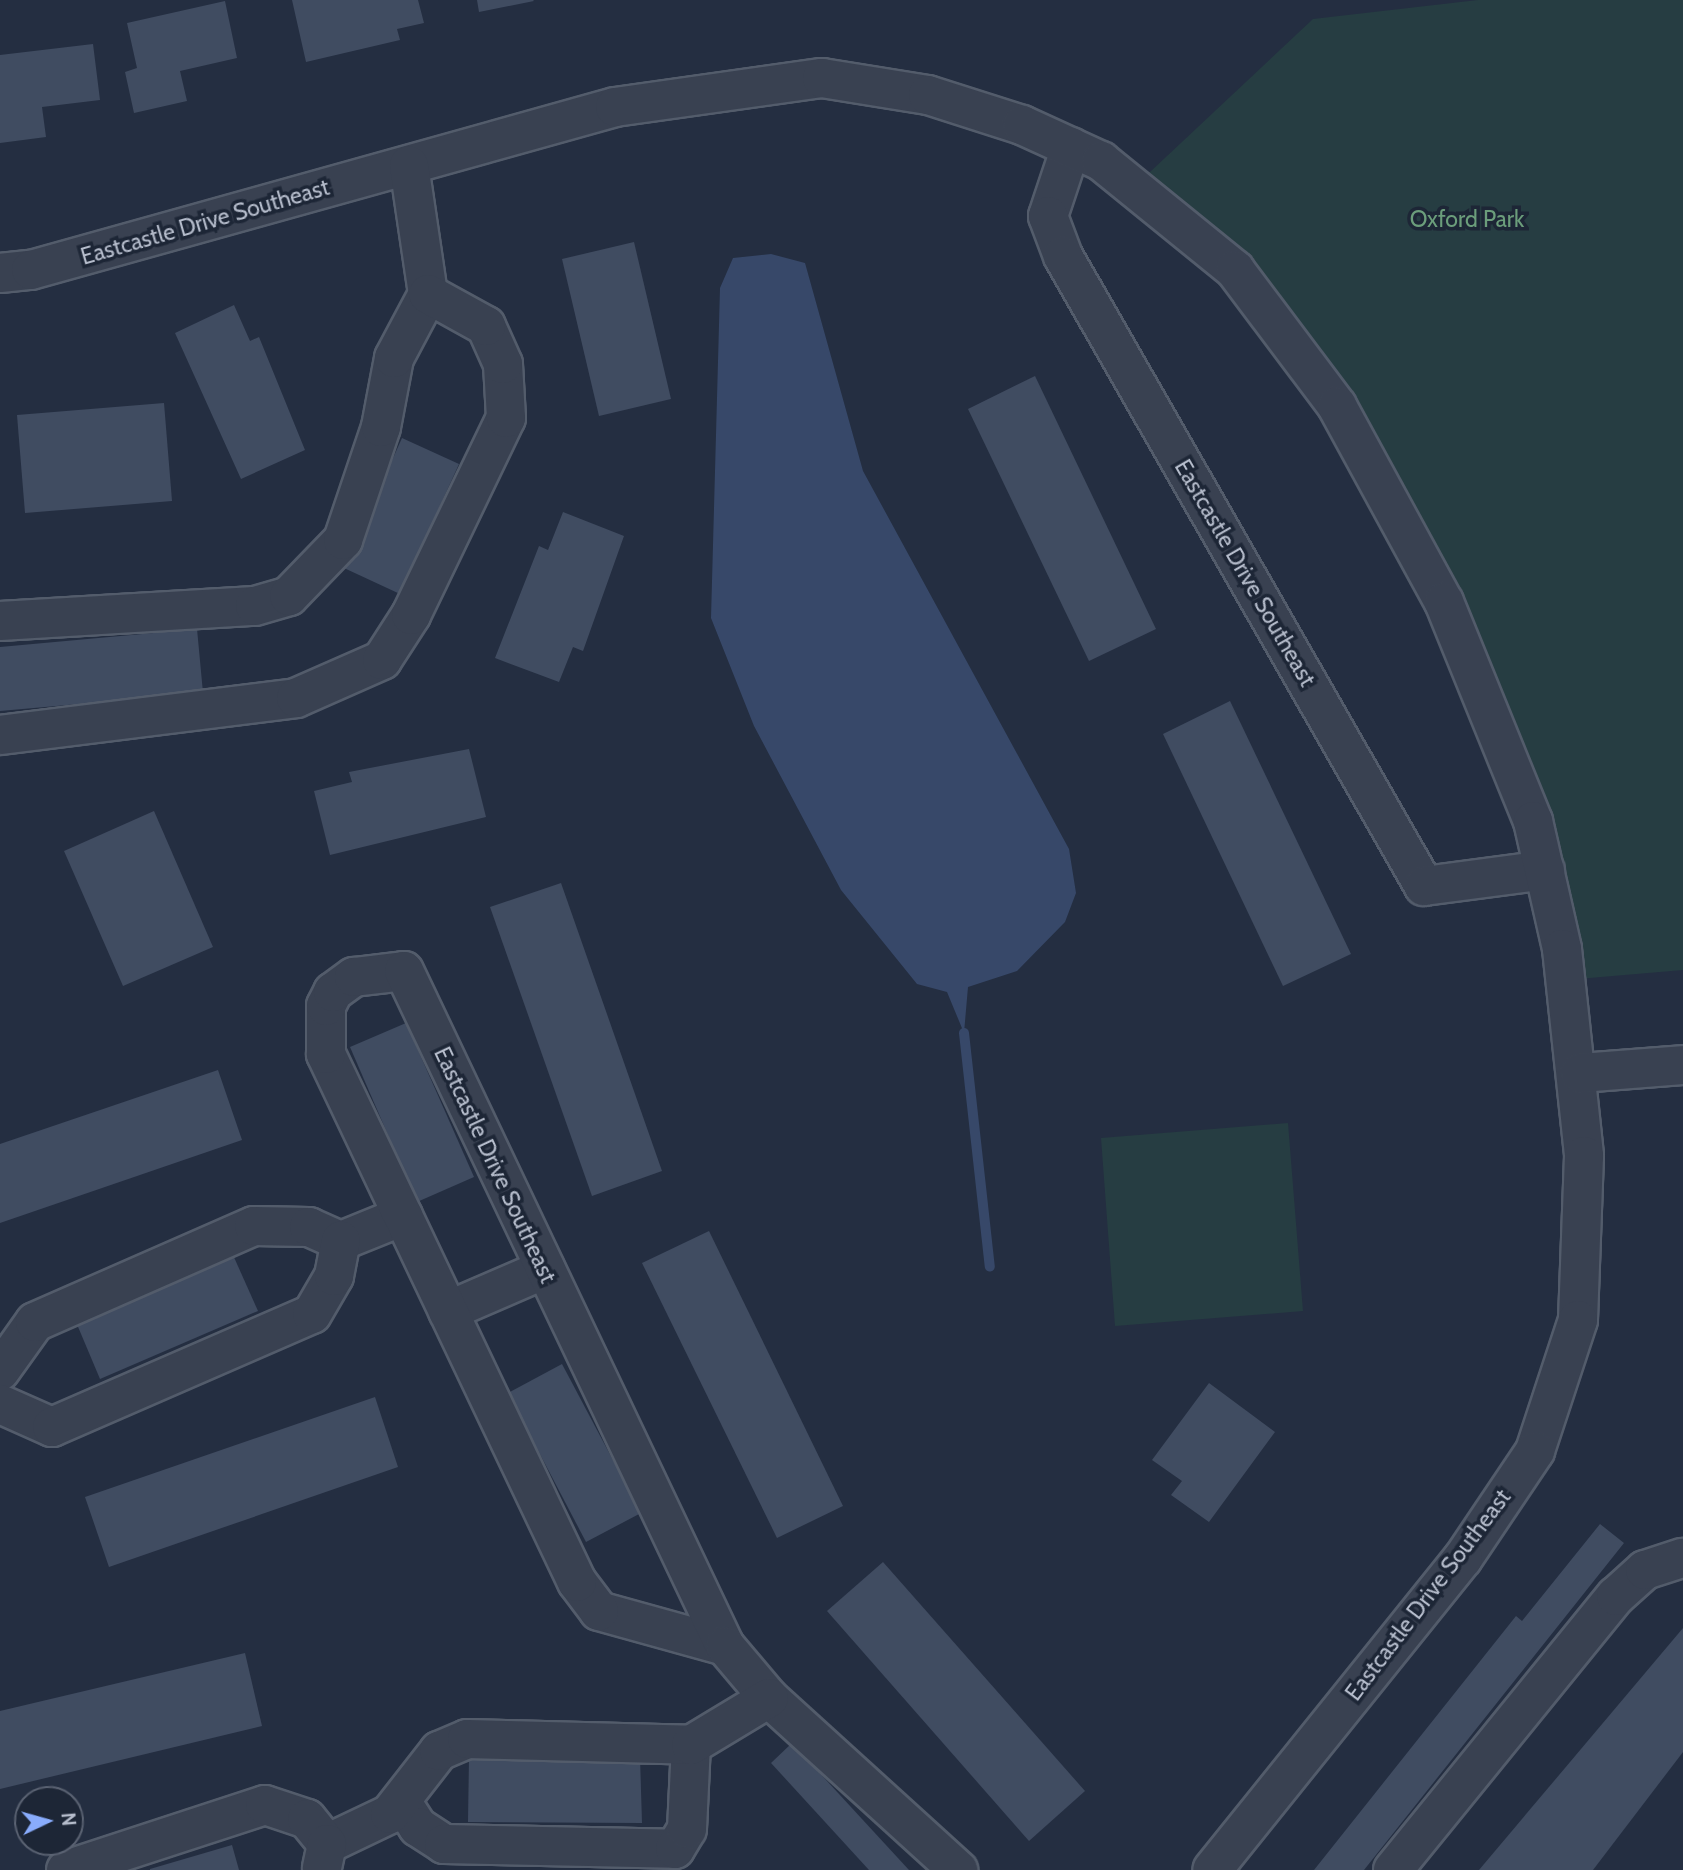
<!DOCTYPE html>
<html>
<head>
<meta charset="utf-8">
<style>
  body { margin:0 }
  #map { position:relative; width:1683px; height:1870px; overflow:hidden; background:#242e41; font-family:Cabin,sans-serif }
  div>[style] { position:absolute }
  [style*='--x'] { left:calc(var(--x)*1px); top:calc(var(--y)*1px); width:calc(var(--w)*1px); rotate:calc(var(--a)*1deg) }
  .green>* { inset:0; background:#263d42 }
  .water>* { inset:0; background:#374869 }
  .stream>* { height:10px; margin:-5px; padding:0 5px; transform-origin:5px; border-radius:5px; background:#374869 }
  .building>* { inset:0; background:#404c61 }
  .roads { filter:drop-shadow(2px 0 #535c6b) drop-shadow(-2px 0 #535c6b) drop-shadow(0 2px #535c6b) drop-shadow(0 -2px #535c6b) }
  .minor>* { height:38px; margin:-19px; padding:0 19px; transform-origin:19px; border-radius:19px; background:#394151 }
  span { translate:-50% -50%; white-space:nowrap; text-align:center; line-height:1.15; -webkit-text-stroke:7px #1d2636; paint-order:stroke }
  .park-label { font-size:23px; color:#6b9d7b }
  .street-label { font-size:23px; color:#b5bccb }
  .north { position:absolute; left:14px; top:1786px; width:70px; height:70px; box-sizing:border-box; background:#1d2636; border:2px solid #5a6272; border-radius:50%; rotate:85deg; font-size:19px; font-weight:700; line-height:28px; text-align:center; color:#b5bccb }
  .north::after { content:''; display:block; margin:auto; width:24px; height:32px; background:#89acfc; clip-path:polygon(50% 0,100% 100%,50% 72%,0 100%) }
</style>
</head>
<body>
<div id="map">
  <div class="green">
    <div style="clip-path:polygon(1478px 0,1683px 0,1683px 970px,1566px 980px,1545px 870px,1337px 406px,1134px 187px,1313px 19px)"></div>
    <div style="clip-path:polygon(1288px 1123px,1303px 1311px,1115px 1326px,1101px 1138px)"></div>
  </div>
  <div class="water">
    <div style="clip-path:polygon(771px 254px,805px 263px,863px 471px,1069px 849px,1076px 893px,1065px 922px,1017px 971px,968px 987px,964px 1033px,947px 992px,917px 984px,841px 890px,754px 726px,711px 618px,720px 288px,733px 258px)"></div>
  </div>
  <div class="stream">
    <div style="--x:964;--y:1033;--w:235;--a:83.7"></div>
  </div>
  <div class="building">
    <div style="clip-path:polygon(292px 0,418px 0,424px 23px,397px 29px,400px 40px,306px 62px)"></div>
    <div style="clip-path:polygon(477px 0,533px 0,534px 1px,479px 12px)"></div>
    <div style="clip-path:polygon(225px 1px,237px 58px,180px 71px,187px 101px,134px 113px,125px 72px,137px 68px,127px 23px)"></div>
    <div style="clip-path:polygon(93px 44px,100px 100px,42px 107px,46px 137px,0 143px,0 55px)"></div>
    <div style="clip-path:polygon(634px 242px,671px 399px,599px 416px,562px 259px)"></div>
    <div style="clip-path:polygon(234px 305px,250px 341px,259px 337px,305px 450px,241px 479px,175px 333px)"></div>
    <div style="clip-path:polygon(1035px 376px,1156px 629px,1089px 661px,968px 409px)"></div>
    <div style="clip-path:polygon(164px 403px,172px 501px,25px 513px,17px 415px)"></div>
    <div style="clip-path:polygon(402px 438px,459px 464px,400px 594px,344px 568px)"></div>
    <div style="clip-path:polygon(563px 512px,624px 536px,583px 651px,573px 647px,559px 682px,495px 658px,539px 546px,548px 550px)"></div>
    <div style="clip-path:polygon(197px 629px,203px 693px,0 711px,0 647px)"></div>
    <div style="clip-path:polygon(1230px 701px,1351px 954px,1283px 986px,1163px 734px)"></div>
    <div style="clip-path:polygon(469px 749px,486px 817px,330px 855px,314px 791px,352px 782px,349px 772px)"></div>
    <div style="clip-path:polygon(154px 811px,213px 947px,123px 986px,64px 851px)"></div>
    <div style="clip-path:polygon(561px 883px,662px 1171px,592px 1196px,490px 907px)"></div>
    <div style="clip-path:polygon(406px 1023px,474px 1177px,417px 1202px,350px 1047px)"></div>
    <div style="clip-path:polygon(218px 1070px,242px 1140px,0 1223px,0 1144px)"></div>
    <div style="clip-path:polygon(709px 1231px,843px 1506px,777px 1538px,642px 1263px)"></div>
    <div style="clip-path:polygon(233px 1255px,258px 1311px,100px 1379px,76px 1322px)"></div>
    <div style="clip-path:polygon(562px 1364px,641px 1513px,586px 1542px,508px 1393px)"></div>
    <div style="clip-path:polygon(1209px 1383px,1275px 1432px,1209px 1522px,1171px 1495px,1182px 1481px,1152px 1460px)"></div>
    <div style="clip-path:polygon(375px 1397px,398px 1467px,109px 1567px,85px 1497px)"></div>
    <div style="clip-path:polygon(1600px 1524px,1624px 1543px,1364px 1870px,1314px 1870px,1516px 1616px,1522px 1621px)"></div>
    <div style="clip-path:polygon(883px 1562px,1085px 1791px,1029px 1841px,827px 1611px)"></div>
    <div style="clip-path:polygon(1683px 1628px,1683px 1752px,1593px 1870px,1479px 1870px)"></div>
    <div style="clip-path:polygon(245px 1653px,262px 1726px,0 1789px,0 1711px)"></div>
    <div style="clip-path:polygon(792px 1743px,909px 1870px,869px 1870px,771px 1763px)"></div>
    <div style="clip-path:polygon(469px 1757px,640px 1757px,642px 1823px,468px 1822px)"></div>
    <div style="clip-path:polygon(232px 1845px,239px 1870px,150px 1870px,150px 1869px)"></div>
  </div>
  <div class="roads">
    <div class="minor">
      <div style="--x:1071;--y:147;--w:73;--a:108.4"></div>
      <div style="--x:1048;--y:216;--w:43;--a:69.4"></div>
      <div style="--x:1063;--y:256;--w:726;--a:60.19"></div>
      <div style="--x:1424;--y:886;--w:122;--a:-7.5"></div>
      <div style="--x:0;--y:273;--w:31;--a:-6"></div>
      <div style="--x:31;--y:270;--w:606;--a:-15.59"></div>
      <div style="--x:615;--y:107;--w:209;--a:-8"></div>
      <div style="--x:822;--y:78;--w:107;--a:9.1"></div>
      <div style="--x:928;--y:95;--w:99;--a:17.7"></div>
      <div style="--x:1022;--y:125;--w:87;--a:24.5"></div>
      <div style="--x:1101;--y:161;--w:173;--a:39.1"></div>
      <div style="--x:1235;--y:270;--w:170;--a:53.1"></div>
      <div style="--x:1337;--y:406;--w:223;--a:61.4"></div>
      <div style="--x:1444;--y:602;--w:236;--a:67.9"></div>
      <div style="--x:1533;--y:821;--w:131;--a:77.2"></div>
      <div style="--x:1562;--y:949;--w:208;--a:83.9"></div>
      <div style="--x:1584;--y:1156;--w:164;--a:92.1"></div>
      <div style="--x:1578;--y:1320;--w:138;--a:108.2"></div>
      <div style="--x:1535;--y:1451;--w:129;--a:123.9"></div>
      <div style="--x:1463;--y:1558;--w:400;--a:128.8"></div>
      <div style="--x:0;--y:621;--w:255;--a:-3.4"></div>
      <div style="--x:255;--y:606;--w:35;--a:-16"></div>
      <div style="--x:289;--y:596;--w:78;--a:-46"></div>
      <div style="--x:343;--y:540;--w:119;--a:-71.4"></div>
      <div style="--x:381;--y:427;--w:70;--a:-79.3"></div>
      <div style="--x:394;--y:358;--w:72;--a:-62"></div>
      <div style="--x:428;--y:294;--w:130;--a:-98.4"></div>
      <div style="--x:0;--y:735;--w:298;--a:-7.1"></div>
      <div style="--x:296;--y:698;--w:94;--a:-23.8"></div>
      <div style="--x:382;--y:660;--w:54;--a:-57.2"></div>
      <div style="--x:411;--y:615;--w:219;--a:-64.3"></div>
      <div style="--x:506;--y:418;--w:54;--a:-93.2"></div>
      <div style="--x:503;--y:364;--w:42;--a:-114.1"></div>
      <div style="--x:486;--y:326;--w:66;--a:-151.1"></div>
      <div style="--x:1580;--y:1073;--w:103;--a:-4.4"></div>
      <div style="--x:448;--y:1311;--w:106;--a:-23.4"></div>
      <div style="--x:0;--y:1371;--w:60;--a:-54.5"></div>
      <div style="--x:35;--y:1322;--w:239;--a:-23.7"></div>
      <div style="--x:254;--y:1226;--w:55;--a:1"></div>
      <div style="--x:309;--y:1227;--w:35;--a:24"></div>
      <div style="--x:341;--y:1241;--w:67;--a:-22"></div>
      <div style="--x:0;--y:1404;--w:57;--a:23.9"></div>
      <div style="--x:52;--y:1427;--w:283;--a:-23.5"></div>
      <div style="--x:312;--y:1314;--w:44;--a:-59.9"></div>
      <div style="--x:334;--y:1276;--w:36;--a:-79"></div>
      <div style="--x:725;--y:1646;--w:131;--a:-164.5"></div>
      <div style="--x:599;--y:1611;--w:36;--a:-127"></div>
      <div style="--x:577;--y:1582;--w:585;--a:-115.43"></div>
      <div style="--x:326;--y:1054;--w:48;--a:-90"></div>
      <div style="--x:326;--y:1006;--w:16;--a:-63"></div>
      <div style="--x:333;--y:992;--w:26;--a:-36"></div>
      <div style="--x:354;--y:977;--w:50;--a:-6.8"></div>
      <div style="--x:404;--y:971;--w:747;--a:64.57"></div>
      <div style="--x:725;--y:1646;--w:68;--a:49.8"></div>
      <div style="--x:769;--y:1698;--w:256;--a:42.3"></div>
      <div style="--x:401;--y:1801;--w:31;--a:57"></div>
      <div style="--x:418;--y:1827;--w:31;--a:33"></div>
      <div style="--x:444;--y:1844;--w:231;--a:1.2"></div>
      <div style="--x:675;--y:1849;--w:23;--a:-59"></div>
      <div style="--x:687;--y:1829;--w:84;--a:-87.3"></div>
      <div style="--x:327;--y:1844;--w:70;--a:-25.5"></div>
      <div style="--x:390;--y:1814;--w:80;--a:-52.1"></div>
      <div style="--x:439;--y:1751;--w:30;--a:-23"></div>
      <div style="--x:467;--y:1739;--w:224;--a:1.5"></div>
      <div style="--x:691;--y:1745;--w:91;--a:-31.1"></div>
      <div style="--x:66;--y:1870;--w:209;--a:-18.1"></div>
      <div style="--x:265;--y:1805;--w:44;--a:18.4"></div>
      <div style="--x:307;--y:1819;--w:32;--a:51"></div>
      <div style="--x:327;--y:1844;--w:25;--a:102"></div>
      <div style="--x:1393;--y:1870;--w:353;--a:-50.9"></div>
      <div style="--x:1616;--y:1596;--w:39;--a:-42"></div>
      <div style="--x:1645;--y:1570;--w:40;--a:-18"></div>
    </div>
  </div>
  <div class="park-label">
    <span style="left:1467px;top:219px">Oxford Park</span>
  </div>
  <div class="street-label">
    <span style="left:205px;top:222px;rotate:-16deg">Eastcastle Drive Southeast</span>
    <span style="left:1245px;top:573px;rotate:60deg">Eastcastle Drive Southeast</span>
    <span style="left:495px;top:1165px;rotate:65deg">Eastcastle Drive Southeast</span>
    <span style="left:1428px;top:1595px;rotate:-53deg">Eastcastle Drive Southeast</span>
  </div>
  <div class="north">N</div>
</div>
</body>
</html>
